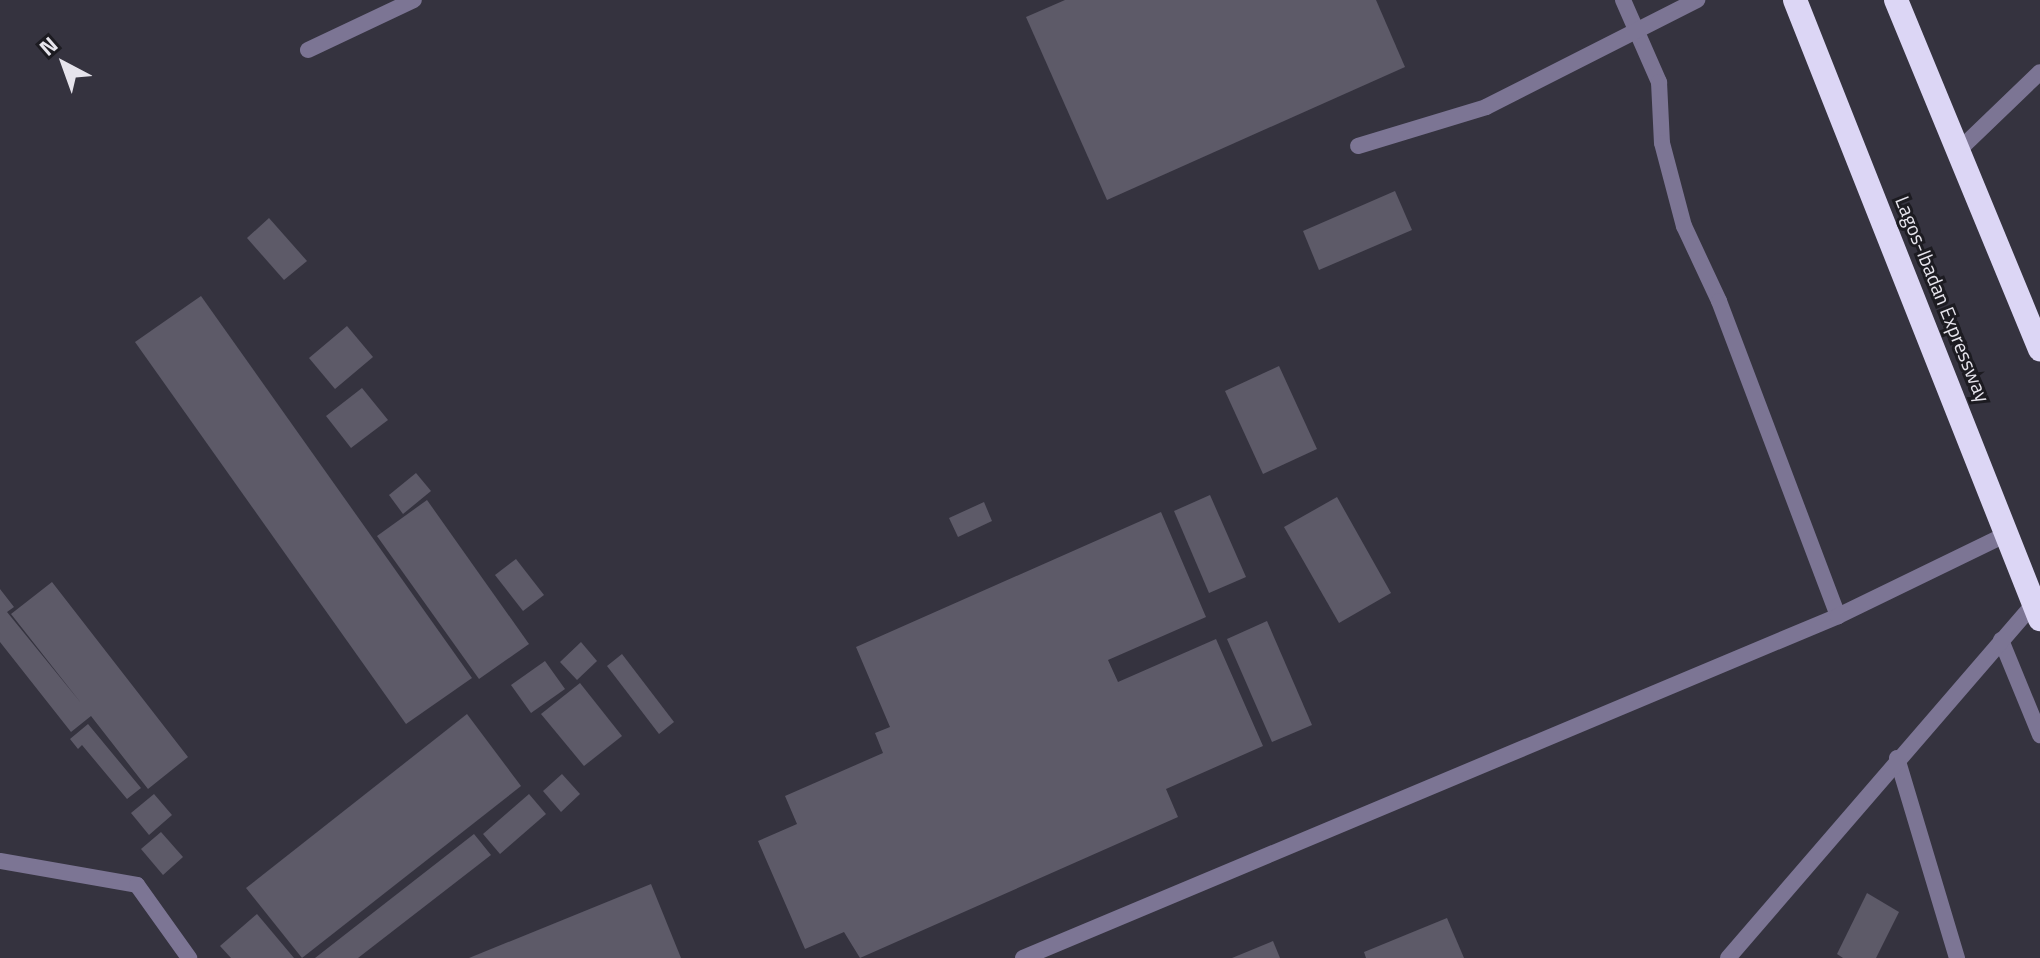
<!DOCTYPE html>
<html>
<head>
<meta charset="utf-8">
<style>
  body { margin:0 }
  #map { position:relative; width:2040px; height:958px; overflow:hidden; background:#35333f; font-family:"Titillium Web",sans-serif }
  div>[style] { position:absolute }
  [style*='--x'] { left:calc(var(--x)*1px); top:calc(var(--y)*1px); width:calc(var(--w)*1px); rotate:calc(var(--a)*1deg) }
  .building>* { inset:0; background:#5d5a68 }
  .lane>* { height:16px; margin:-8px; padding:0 8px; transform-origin:8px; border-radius:8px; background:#7c7594 }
  .street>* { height:16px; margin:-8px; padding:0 8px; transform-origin:8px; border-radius:8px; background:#7c7594 }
  .highway>* { height:24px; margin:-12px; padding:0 12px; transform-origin:12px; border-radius:12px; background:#dcd6f5 }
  span { translate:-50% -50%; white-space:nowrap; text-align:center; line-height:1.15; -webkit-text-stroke:6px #1c1b21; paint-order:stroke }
  .street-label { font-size:20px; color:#e6e4ec }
  .north { position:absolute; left:24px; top:24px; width:80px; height:80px; -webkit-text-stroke:6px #1c1b21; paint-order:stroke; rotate:319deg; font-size:22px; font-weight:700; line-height:32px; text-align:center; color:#e6e4ec }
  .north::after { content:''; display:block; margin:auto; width:28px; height:36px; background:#e6e4ec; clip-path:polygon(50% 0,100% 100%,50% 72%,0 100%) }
</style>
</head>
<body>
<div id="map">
  <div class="building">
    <div style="clip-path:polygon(1065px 0,1376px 0,1405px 67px,1107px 200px,1026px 17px)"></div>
    <div style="clip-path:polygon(1395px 191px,1412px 230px,1319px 270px,1303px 231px)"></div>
    <div style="clip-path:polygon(269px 218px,307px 261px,284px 280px,247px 238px)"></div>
    <div style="clip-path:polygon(201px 296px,472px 678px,406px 724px,135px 342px)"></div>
    <div style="clip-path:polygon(347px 326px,373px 357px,335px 389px,309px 358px)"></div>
    <div style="clip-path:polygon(1279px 366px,1317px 449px,1263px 474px,1225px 391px)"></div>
    <div style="clip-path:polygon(362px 388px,388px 420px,351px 448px,326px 416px)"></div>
    <div style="clip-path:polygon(416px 473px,431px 491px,403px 514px,389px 495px)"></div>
    <div style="clip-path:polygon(1210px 495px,1246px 577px,1209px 593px,1174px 511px)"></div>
    <div style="clip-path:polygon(1337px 497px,1391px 593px,1339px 623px,1284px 527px)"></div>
    <div style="clip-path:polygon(427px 500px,529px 644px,479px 679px,377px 536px)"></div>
    <div style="clip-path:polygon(984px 502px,992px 521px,958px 537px,949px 518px)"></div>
    <div style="clip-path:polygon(1161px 512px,1206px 617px,1108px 660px,1118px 682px,1216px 639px,1263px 746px,1166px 789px,1178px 817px,860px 958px,844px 932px,805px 949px,758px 841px,797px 824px,785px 796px,883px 753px,875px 733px,890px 727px,856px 647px)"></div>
    <div style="clip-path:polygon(516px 559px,544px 595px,523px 611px,495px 575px)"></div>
    <div style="clip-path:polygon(52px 582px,188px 757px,148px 789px,91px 716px,71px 732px,0 642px,0 589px,14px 607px,7px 612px,81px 703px,11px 614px)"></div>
    <div style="clip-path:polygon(1267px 621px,1312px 725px,1272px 742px,1227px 639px)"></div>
    <div style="clip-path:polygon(581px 642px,597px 661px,577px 680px,560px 662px)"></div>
    <div style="clip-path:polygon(622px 654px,674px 722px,659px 734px,607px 666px)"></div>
    <div style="clip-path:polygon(545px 661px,565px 689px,531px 713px,511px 685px)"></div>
    <div style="clip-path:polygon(580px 683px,622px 736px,584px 766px,541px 714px)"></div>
    <div style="clip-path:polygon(467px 714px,521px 786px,302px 958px,246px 888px)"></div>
    <div style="clip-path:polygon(88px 724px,141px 788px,127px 799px,82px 745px,78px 749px,70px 739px)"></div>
    <div style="clip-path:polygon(562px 774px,580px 794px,561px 812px,543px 791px)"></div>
    <div style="clip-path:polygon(154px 794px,172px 815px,149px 835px,131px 813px)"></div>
    <div style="clip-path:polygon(529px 794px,546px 814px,500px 854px,483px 834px)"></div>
    <div style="clip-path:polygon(161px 832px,183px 857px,163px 875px,141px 849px)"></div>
    <div style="clip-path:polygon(474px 834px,491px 855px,358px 958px,315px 958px)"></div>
    <div style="clip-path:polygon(651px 884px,681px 958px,469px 958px)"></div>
    <div style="clip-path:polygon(1867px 893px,1899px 912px,1876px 958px,1843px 958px,1837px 954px)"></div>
    <div style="clip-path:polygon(257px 914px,294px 958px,231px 958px,220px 946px)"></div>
    <div style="clip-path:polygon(1447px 918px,1464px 958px,1366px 958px,1364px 952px)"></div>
    <div style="clip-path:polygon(1273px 941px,1280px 958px,1232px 958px)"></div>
  </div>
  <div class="lane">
    <div style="--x:1623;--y:0;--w:90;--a:66.3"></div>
    <div style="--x:1659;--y:82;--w:61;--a:87.2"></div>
    <div style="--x:1662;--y:143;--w:86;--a:75.2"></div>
    <div style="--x:1684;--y:226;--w:83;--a:65"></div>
    <div style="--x:1719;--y:301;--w:337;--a:69.3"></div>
    <div style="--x:308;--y:50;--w:117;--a:-25.3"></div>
    <div style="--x:1358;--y:146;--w:134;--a:-16.9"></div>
    <div style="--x:1486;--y:107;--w:237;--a:-26.9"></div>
    <div style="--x:1959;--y:150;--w:112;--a:-43.9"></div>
    <div style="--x:0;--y:861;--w:139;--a:9.9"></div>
    <div style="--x:137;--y:885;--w:90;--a:54.5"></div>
    <div style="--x:1023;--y:958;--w:884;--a:-22.76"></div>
    <div style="--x:1838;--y:616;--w:190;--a:-25.9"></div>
  </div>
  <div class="street">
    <div style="--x:2001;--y:640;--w:103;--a:67.7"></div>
    <div style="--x:1897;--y:758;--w:209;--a:73.3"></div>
    <div style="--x:1728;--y:958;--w:469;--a:-49.2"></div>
  </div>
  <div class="highway">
    <div style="--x:1795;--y:0;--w:666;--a:68.41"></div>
    <div style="--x:1896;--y:0;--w:378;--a:67.6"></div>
  </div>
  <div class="street-label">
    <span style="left:1943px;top:299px;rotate:68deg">Lagos-Ibadan Expressway</span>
  </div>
  <div class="north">N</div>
</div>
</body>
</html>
